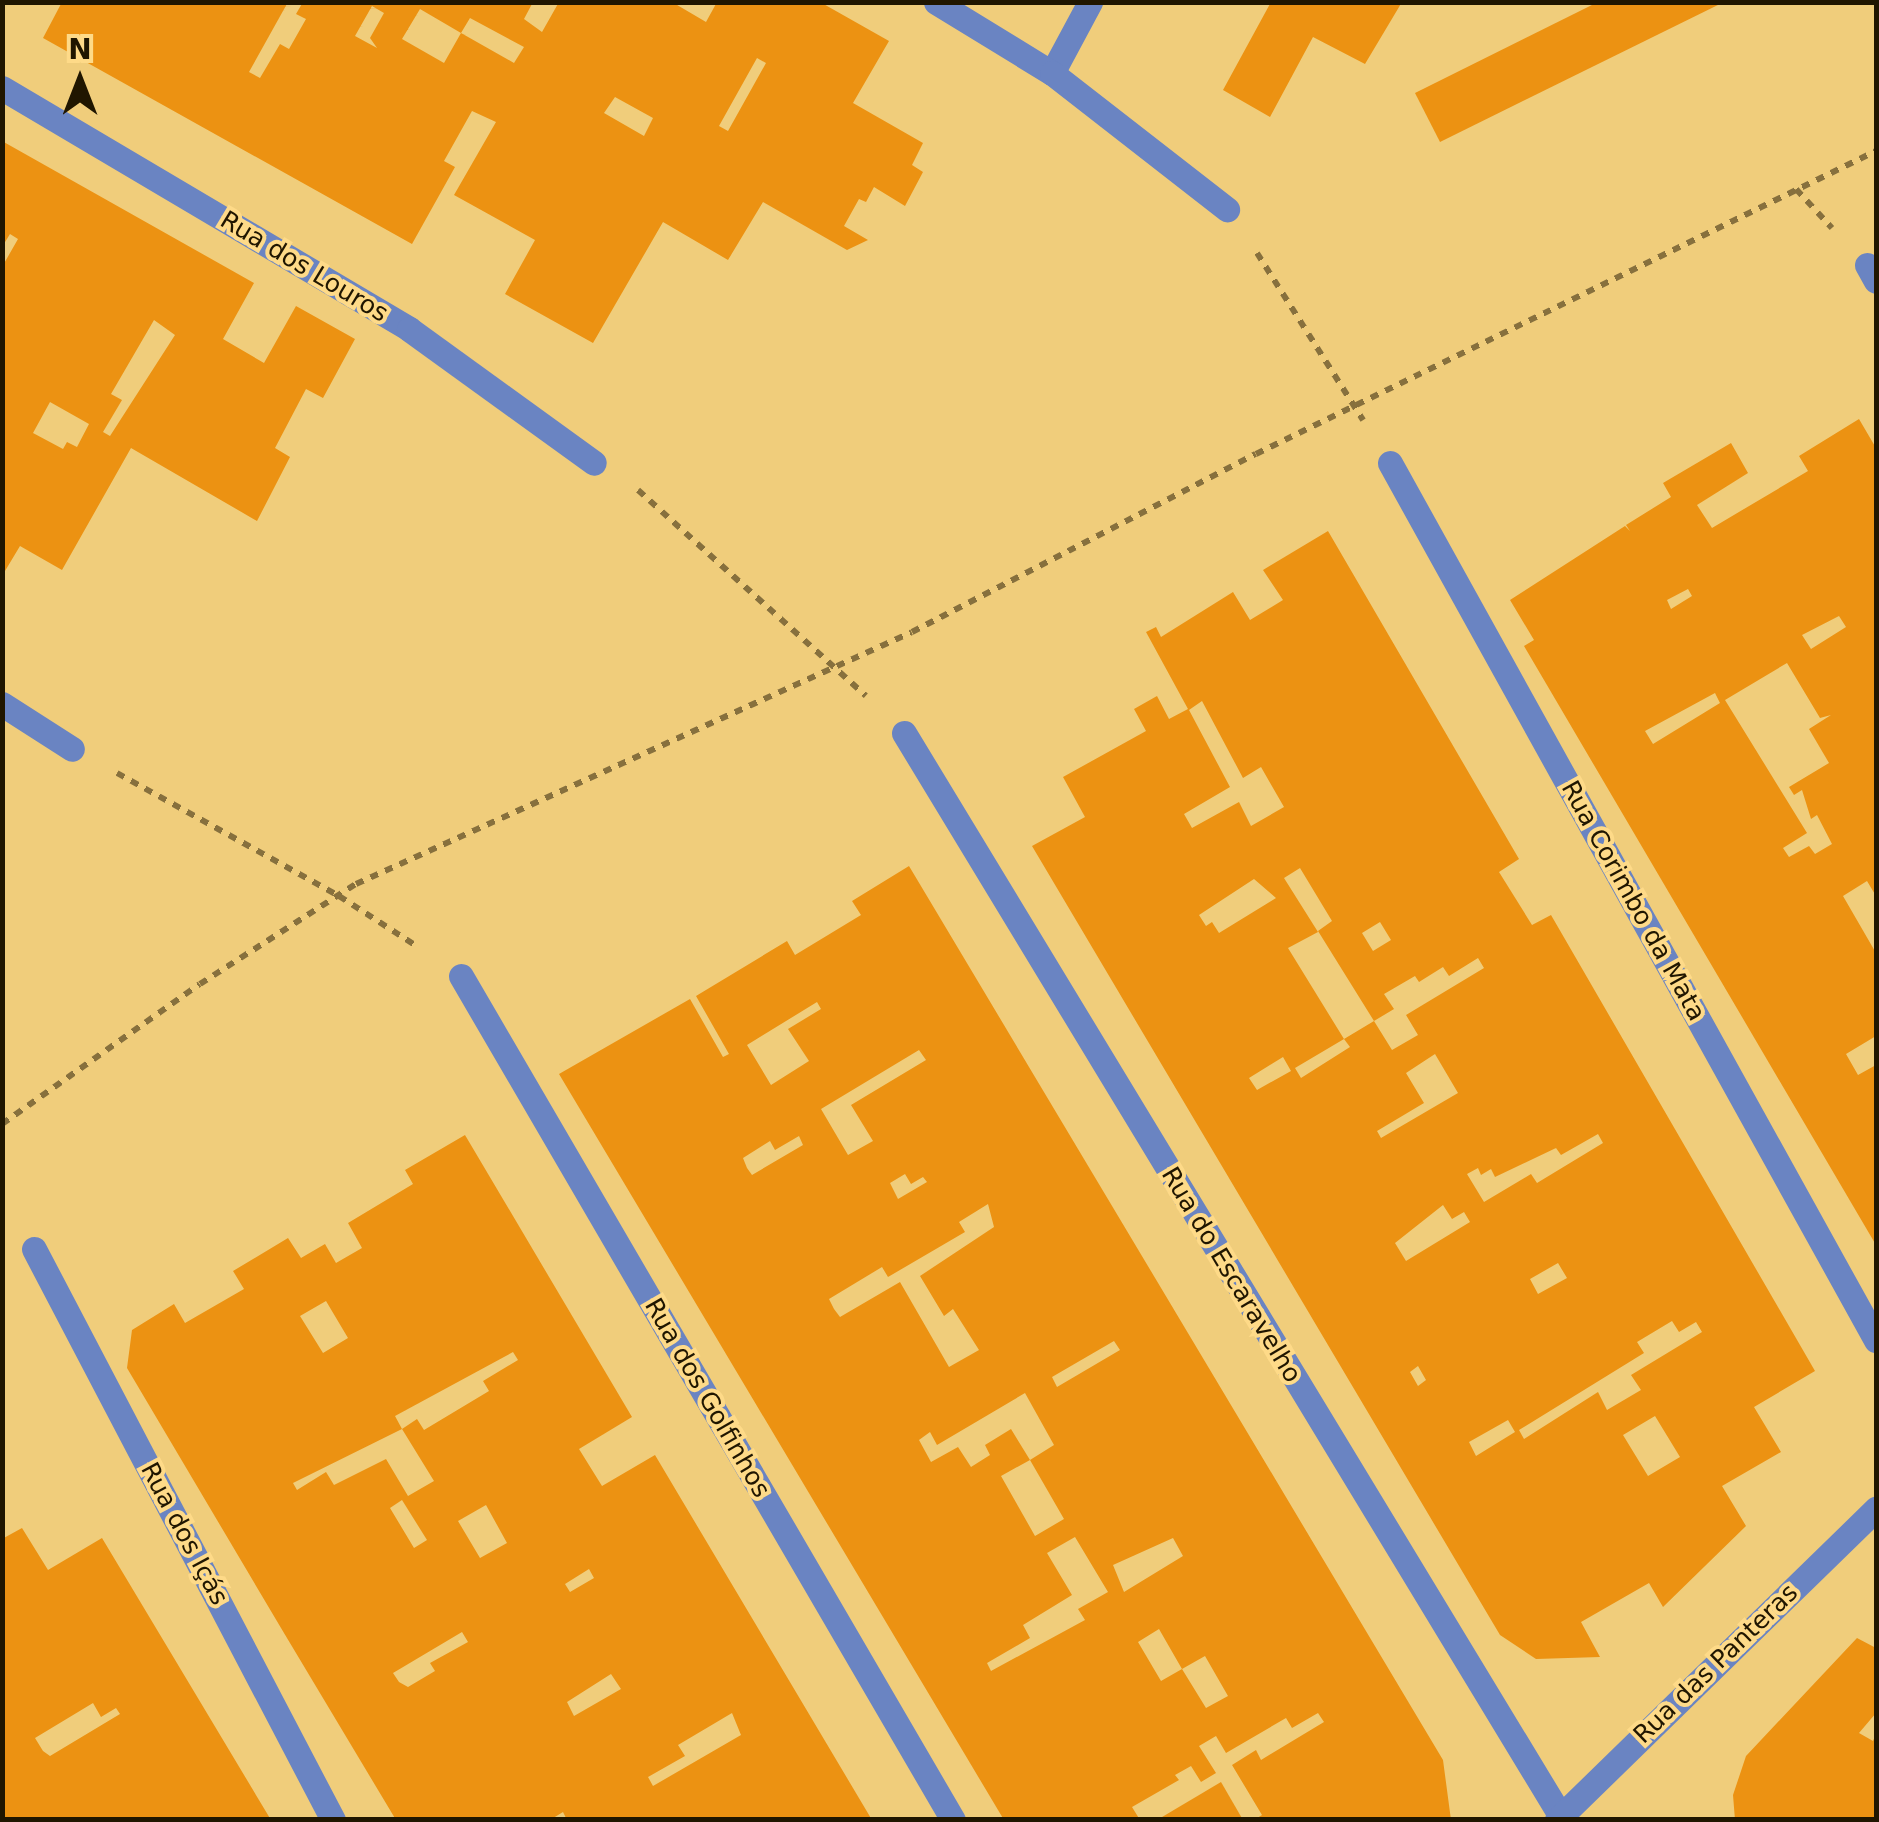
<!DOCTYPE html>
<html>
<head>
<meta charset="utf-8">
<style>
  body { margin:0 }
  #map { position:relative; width:1879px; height:1822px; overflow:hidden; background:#f0cd7b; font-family:"DejaVu Sans",sans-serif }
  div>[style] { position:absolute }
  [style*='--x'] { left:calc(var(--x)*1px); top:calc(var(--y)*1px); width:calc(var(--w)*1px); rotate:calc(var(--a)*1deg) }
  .building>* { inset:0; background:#ec9212 }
  .path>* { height:6px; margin-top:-3px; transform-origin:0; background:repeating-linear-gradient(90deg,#87703d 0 8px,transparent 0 16px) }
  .lane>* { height:25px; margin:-12.5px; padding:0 12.5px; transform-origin:12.5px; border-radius:12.5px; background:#6a84c2 }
  .street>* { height:25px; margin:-12.5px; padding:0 12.5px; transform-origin:12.5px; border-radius:12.5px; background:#6a84c2 }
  span { translate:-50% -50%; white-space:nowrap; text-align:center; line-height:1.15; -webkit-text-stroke:8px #feda88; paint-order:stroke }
  .street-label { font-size:25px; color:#201600 }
  .frame { position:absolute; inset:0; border:5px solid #201600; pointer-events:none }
  .north { position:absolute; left:30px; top:30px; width:100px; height:100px; -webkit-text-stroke:8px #feda88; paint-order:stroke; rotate:0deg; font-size:28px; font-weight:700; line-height:40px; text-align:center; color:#201600 }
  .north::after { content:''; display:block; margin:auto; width:35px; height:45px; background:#201600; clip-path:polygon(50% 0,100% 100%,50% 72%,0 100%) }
</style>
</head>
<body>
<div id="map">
  <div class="building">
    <div style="clip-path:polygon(evenodd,62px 2px,288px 2px,249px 72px,260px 78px,280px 44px,289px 49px,306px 19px,296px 14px,303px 2px,533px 2px,524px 19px,542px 32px,559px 2px,672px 2px,706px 22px,717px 2px,820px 2px,889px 41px,853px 103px,923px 143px,912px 165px,923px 172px,905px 206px,874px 187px,866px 202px,859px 199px,844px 226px,868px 240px,847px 250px,763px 202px,728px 260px,663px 222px,593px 343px,505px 294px,535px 240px,454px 195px,496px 122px,472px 111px,444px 161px,455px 167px,412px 244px,43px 38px,62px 2px,372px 6px,384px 13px,370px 38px,377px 48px,355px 36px,372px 6px,62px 2px,420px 9px,461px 33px,444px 63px,402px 39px,420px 9px,62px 2px,470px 18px,524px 47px,514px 63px,461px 33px,470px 18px,62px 2px,757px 58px,766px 63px,728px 131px,719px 126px,757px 58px,62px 2px,615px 97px,653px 118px,644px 136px,604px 113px,615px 97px)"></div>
    <div style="clip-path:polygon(1271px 2px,1402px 2px,1365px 64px,1313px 37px,1270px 117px,1223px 90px)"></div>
    <div style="clip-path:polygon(1598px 2px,1724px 2px,1440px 142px,1415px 93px)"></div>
    <div style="clip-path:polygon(evenodd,2px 141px,254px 283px,223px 339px,264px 363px,296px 306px,355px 339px,323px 398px,306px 389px,275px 448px,290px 457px,257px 521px,131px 448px,62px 570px,20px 546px,2px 576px,2px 267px,18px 239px,10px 234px,2px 247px,2px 141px,154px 320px,175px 335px,110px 436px,103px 432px,122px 400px,111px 394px,154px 320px,2px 141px,50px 402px,89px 424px,77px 447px,67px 442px,63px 449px,33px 433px,50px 402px)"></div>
    <div style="clip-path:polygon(evenodd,1859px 419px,1876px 448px,1876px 896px,1867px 881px,1843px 896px,1876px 953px,1876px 1036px,1846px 1054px,1858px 1075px,1876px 1065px,1876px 1245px,1524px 646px,1534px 640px,1510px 600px,1625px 526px,1630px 531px,1626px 525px,1671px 497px,1663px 483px,1731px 443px,1748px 473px,1697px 505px,1712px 528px,1808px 471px,1799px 456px,1859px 419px,1688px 589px,1692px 596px,1671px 609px,1667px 600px,1688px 589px,1859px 419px,1839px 616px,1846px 627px,1811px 649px,1802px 635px,1839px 616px,1859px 419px,1787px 663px,1820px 718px,1831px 715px,1809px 729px,1829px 763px,1789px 787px,1794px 795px,1802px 790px,1811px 819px,1817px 815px,1832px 844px,1815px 854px,1809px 846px,1789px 857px,1783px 848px,1807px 833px,1725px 700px,1787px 663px,1859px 419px,1715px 693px,1720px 703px,1653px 744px,1645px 731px,1715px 693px)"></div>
    <div style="clip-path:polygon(evenodd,1328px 531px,1519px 859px,1499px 872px,1532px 925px,1551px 915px,1815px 1371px,1754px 1407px,1781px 1452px,1722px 1486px,1746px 1526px,1663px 1607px,1649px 1583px,1581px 1622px,1600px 1657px,1536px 1659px,1500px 1635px,1032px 846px,1085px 817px,1063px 777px,1146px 731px,1134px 709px,1157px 696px,1169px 719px,1188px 709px,1146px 632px,1156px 627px,1161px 637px,1233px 592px,1250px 620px,1283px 600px,1263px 570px,1328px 531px,1202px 701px,1243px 778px,1261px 767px,1284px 807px,1251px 826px,1239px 802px,1192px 828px,1184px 814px,1230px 787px,1189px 710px,1202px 701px,1328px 531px,1300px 868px,1332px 921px,1318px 931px,1374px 1021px,1394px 1009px,1384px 994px,1415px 976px,1419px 982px,1443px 967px,1449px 976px,1478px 958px,1484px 968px,1406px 1015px,1418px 1035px,1392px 1050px,1374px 1021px,1344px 1039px,1288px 948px,1318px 932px,1284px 878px,1300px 868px,1328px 531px,1254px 879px,1276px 898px,1219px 933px,1212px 922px,1206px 926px,1199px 915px,1254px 879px,1328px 531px,1380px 922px,1391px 940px,1373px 951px,1362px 933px,1380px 922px,1328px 531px,1344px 1039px,1350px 1047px,1301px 1078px,1295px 1068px,1344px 1039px,1328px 531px,1435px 1054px,1458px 1093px,1381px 1138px,1377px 1131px,1424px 1103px,1406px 1073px,1435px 1054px,1328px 531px,1283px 1057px,1291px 1071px,1257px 1090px,1249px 1078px,1283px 1057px,1328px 531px,1598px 1134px,1603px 1143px,1537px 1183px,1531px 1174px,1484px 1202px,1467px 1174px,1478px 1168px,1481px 1175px,1491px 1169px,1495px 1177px,1556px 1148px,1561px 1155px,1598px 1134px,1328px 531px,1443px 1205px,1452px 1219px,1464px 1212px,1470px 1222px,1406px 1261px,1395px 1243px,1443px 1205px,1328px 531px,1558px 1263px,1567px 1278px,1538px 1294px,1530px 1279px,1558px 1263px,1328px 531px,1672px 1321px,1679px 1332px,1696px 1322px,1702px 1332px,1631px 1375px,1641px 1390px,1607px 1410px,1598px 1392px,1524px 1439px,1519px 1430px,1644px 1353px,1637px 1342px,1672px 1321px,1328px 531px,1418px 1366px,1426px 1380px,1418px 1386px,1410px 1372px,1418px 1366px,1328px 531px,1655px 1416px,1680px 1457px,1648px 1476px,1623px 1435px,1655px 1416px,1328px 531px,1508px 1420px,1515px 1432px,1476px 1456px,1469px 1442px,1508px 1420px)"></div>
    <div style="clip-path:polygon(evenodd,909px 866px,1443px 1760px,1451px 1820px,1254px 1820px,1262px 1815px,1232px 1765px,1256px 1750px,1261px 1760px,1324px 1722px,1318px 1713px,1292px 1728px,1286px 1718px,1226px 1753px,1216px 1736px,1199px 1746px,1216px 1773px,1201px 1782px,1191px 1766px,1175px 1775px,1179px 1780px,1132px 1807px,1140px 1820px,1004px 1820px,559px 1074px,690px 999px,723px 1057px,729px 1054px,696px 996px,787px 941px,795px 955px,861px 915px,852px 901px,909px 866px,817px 1002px,821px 1009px,788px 1029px,809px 1061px,771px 1085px,747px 1045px,817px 1002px,909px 866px,919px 1050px,926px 1060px,851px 1105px,873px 1141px,848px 1155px,821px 1109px,919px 1050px,909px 866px,799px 1136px,803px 1145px,752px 1175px,747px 1168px,743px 1158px,770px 1141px,775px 1150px,799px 1136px,909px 866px,905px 1174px,911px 1184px,923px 1177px,927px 1182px,898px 1199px,890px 1183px,905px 1174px,909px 866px,988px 1204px,994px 1227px,920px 1276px,944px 1316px,953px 1309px,979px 1350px,949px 1367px,900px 1282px,840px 1317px,834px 1309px,829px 1299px,882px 1267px,888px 1277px,965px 1232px,959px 1222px,988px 1204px,909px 866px,1114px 1341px,1120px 1350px,1057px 1387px,1052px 1377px,1114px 1341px,909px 866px,1025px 1393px,1054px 1445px,1030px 1460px,1064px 1519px,1035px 1536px,1001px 1476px,1030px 1460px,1011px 1429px,985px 1445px,990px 1455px,971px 1467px,958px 1447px,931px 1462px,919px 1440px,930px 1432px,937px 1445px,1025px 1393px,909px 866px,1075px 1537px,1108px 1592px,1078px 1609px,1085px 1620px,991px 1671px,987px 1663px,1030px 1638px,1023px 1625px,1072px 1595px,1047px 1553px,1075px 1537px,909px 866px,1173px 1538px,1183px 1556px,1124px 1592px,1113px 1565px,1173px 1538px,909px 866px,1159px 1629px,1182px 1669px,1205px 1656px,1228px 1696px,1206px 1708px,1182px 1669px,1161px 1681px,1138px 1642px,1159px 1629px)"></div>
    <div style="clip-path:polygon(evenodd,465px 1135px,632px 1417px,579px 1449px,602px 1486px,655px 1455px,872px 1820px,567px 1820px,563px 1812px,550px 1820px,396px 1820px,281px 1628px,127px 1368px,132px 1330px,174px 1304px,185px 1323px,244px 1289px,233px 1271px,288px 1238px,301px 1258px,325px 1244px,336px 1263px,362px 1248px,348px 1223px,413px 1184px,405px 1170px,465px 1135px,326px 1301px,348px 1338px,323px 1353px,300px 1316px,326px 1301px,465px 1135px,513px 1352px,518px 1360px,483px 1381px,489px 1391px,424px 1430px,417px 1419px,402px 1429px,395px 1416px,513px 1352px,465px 1135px,402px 1429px,434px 1481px,408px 1496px,386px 1459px,334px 1485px,326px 1472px,297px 1490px,293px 1483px,402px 1429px,465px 1135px,402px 1500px,427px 1540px,414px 1548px,390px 1508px,402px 1500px,465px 1135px,486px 1505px,507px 1543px,480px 1558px,458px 1521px,486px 1505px,465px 1135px,589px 1569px,594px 1578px,570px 1592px,565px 1584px,589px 1569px,465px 1135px,462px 1632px,468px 1642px,430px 1663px,435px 1671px,408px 1687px,399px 1682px,393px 1673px,462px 1632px,465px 1135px,611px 1674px,621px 1689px,574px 1716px,567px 1702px,611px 1674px,465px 1135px,732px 1713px,741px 1735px,653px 1786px,648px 1777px,685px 1756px,678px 1745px,732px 1713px)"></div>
    <div style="clip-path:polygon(evenodd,22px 1528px,48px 1570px,102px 1538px,271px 1820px,2px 1820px,2px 1539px,22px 1528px,93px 1703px,101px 1717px,116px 1708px,120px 1714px,50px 1756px,43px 1751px,35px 1738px,93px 1703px)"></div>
    <div style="clip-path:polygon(1857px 1638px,1876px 1648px,1876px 1713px,1859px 1733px,1873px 1741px,1876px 1734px,1876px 1820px,1735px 1820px,1733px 1795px,1746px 1756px)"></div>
    <div style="clip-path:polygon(1221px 1782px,1243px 1820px,1157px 1820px)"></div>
  </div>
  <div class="path">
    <div style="--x:1796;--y:189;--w:53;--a:47.3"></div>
    <div style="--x:1257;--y:253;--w:198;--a:57.6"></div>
    <div style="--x:638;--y:490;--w:307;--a:42.1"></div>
    <div style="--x:117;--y:773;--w:254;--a:29"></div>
    <div style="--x:339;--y:896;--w:94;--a:32.8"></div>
    <div style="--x:2;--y:1124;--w:242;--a:-35.3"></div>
    <div style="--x:200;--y:984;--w:185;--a:-32.7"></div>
    <div style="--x:356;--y:884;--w:610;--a:-24.38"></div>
    <div style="--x:912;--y:632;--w:387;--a:-27.4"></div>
    <div style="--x:1256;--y:454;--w:690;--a:-26.05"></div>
  </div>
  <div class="lane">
    <div style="--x:1052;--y:73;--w:81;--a:-61.8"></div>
  </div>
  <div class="street">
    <div style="--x:936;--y:2;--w:136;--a:31.5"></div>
    <div style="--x:1052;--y:73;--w:222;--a:37.9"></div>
    <div style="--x:2;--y:88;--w:473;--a:30.6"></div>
    <div style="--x:409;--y:329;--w:228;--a:35.9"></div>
    <div style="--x:1867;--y:265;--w:18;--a:61"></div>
    <div style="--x:1390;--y:463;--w:1003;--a:61.01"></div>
    <div style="--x:2;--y:704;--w:83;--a:32.7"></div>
    <div style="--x:904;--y:733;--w:1271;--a:58.77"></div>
    <div style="--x:461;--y:976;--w:977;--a:59.76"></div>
    <div style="--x:34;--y:1249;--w:645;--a:62.36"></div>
    <div style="--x:1557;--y:1820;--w:446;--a:-44.3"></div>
  </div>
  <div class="street-label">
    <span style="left:304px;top:267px;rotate:31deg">Rua dos Louros</span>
    <span style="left:1633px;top:901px;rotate:61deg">Rua Corimbo da Mata</span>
    <span style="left:1231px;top:1275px;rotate:59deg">Rua do Escaravelho</span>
    <span style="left:707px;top:1398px;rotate:60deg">Rua dos Golfinhos</span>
    <span style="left:184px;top:1534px;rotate:62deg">Rua dos Içás</span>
    <span style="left:1716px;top:1664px;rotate:-44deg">Rua das Panteras</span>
  </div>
  <div class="frame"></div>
  <div class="north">N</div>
</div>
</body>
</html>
